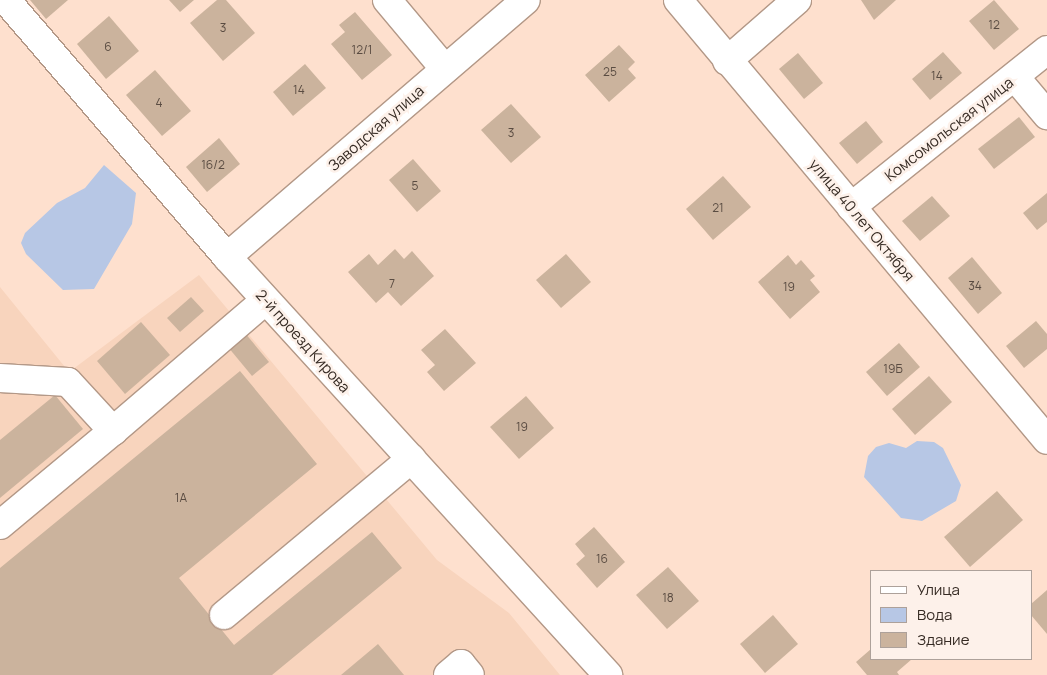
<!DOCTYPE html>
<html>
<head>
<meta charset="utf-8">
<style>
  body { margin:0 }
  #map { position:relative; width:1047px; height:675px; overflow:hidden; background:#fee0ce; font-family:Manrope,sans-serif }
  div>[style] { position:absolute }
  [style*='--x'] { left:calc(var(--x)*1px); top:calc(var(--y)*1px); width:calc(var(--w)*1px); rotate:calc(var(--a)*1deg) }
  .built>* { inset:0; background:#f8d4bd }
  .water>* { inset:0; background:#b7c7e5 }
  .building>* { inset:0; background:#cbb39d }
  .roads { filter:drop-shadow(1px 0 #b39887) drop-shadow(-1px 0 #b39887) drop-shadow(0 1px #b39887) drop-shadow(0 -1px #b39887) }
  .minor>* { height:28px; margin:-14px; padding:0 14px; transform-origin:14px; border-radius:14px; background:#fff }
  span { translate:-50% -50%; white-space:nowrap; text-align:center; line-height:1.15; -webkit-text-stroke:5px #fdf1ea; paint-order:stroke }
  .number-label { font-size:12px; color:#5a4c42 }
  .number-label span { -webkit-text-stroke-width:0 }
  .street-label { font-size:15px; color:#352a23 }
  .legend { position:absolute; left:870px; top:570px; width:162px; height:90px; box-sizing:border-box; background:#fdf1ea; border:1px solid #ada19a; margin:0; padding:6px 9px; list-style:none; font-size:15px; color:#352a23 }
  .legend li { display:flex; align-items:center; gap:10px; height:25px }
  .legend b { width:25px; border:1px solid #ada19a }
</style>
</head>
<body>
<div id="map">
  <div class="built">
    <div style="clip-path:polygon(199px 275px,437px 560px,509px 613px,560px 675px,0 675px,0 287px,69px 372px)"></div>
  </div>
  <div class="water">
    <div style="clip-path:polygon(104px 165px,136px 193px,132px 224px,94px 289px,63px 290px,26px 254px,21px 243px,25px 233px,57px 203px,85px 188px)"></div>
    <div style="clip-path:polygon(917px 441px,934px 442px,943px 448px,961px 485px,956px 501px,922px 521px,901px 518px,864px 477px,868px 456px,876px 447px,889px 443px,906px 448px)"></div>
  </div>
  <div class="building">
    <div style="clip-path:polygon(30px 0,68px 0,46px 19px)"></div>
    <div style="clip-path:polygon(169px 0,194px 0,180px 12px)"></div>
    <div style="clip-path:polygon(217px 0,226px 0,255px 33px,223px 61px,190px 23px)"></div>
    <div style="clip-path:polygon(861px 0,896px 0,874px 20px)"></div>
    <div style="clip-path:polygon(994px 0,1019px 29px,994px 50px,969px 21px)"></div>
    <div style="clip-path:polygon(355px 12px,392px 55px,362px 80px,331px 44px,345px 32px,339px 25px)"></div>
    <div style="clip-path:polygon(109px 16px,139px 51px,106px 79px,77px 44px)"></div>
    <div style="clip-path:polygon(619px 45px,635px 62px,628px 69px,636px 78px,609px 102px,585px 75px)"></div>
    <div style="clip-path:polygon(943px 52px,962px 73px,930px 100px,912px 79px)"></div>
    <div style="clip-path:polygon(798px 53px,823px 83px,804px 99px,779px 69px)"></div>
    <div style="clip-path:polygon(305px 64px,326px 88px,293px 116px,273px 92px)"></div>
    <div style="clip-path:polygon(155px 70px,191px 111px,162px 136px,126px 95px)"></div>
    <div style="clip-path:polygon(511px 104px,541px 137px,511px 163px,481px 130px)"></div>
    <div style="clip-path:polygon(1019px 117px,1035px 137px,994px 169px,978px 149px)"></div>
    <div style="clip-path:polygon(866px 121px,883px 142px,857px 164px,839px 143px)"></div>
    <div style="clip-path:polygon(219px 138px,240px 164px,207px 192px,186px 167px)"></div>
    <div style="clip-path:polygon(413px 159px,441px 191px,417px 212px,389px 180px)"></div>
    <div style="clip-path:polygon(723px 176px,751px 207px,713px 240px,686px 209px)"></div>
    <div style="clip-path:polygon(1047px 193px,1047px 222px,1037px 230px,1023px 213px)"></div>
    <div style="clip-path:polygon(932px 196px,950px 216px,920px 241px,902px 221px)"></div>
    <div style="clip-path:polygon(395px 249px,404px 259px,412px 251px,434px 276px,401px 306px,388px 292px,376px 303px,348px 272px,369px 254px,378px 265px)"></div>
    <div style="clip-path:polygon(566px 254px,591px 282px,561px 308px,536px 280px)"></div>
    <div style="clip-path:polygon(788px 255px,796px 265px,801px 260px,815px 276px,810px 280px,820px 292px,790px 319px,758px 282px)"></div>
    <div style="clip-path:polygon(972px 257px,1002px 293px,978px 314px,948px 278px)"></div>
    <div style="clip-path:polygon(191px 297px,204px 311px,180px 332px,167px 318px)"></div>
    <div style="clip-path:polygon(1036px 321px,1047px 334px,1047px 349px,1024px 368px,1006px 346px)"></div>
    <div style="clip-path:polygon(141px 322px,170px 355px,125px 394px,97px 361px)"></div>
    <div style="clip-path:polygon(445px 329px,476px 363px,444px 391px,427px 372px,435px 365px,421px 350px)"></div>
    <div style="clip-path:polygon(245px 333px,269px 362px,252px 376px,228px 347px)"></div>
    <div style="clip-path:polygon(899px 343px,920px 367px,887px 396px,866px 372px)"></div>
    <div style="clip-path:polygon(240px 371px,317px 464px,179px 578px,234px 645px,372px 532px,402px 568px,272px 675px,0 675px,0 568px)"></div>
    <div style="clip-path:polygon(929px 376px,952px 402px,915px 435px,892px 409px)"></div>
    <div style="clip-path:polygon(55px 395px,83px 429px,0 498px,0 440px)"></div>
    <div style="clip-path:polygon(526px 396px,554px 428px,519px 459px,490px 427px)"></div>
    <div style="clip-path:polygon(997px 491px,1023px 520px,970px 567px,944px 537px)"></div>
    <div style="clip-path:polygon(594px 527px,625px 562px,597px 588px,576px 564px,585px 556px,575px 544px)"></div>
    <div style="clip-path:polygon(668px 567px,699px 601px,667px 629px,636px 595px)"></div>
    <div style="clip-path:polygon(1047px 590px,1047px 634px,1031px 615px,1031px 604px)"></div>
    <div style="clip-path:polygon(773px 615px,798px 644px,765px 673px,740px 644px)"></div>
    <div style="clip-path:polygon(378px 644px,404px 675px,341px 675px)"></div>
    <div style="clip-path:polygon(871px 649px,871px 659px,912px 659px,897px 672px,899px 675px,867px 675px,856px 662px)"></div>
  </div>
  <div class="roads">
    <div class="minor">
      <div style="--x:6;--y:0;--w:339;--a:49.3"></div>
      <div style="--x:227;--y:257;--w:566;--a:47.65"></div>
      <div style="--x:387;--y:0;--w:90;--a:50"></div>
      <div style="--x:678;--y:0;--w:574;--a:50.02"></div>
      <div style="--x:727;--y:61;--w:93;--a:-41.1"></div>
      <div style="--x:1015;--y:77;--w:50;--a:49.9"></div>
      <div style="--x:851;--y:207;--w:251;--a:-38.7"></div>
      <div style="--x:227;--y:257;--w:394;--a:-40.7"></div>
      <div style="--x:0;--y:378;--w:68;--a:3.4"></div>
      <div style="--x:68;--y:382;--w:67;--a:47.4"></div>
      <div style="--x:113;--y:431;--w:201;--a:-40.6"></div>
      <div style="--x:0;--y:525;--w:147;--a:-39.8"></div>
      <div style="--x:224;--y:615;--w:244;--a:-39.8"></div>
      <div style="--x:448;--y:675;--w:17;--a:-40"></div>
      <div style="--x:461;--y:664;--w:14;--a:51"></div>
    </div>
  </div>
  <div class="number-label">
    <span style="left:994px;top:25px">12</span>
    <span style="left:223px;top:28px">3</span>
    <span style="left:108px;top:47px">6</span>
    <span style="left:362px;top:50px">12/1</span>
    <span style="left:610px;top:72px">25</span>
    <span style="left:937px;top:76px">14</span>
    <span style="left:299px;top:90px">14</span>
    <span style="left:159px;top:103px">4</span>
    <span style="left:511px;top:133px">3</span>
    <span style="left:213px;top:165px">16/2</span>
    <span style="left:415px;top:186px">5</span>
    <span style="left:718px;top:208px">21</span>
    <span style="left:392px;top:284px">7</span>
    <span style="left:975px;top:286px">34</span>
    <span style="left:789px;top:287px">19</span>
    <span style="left:893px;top:369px">19Б</span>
    <span style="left:522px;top:427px">19</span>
    <span style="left:181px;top:498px">1А</span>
    <span style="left:602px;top:559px">16</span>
    <span style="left:668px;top:598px">18</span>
  </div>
  <div class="street-label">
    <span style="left:376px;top:128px;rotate:-41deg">Заводская улица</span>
    <span style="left:949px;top:129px;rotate:-38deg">Комсомольская улица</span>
    <span style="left:862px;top:220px;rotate:50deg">улица 40 лет Октября</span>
    <span style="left:303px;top:341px;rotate:48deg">2-й проезд Кирова</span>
  </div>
  <ul class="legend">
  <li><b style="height:6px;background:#fff"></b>Улица</li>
  <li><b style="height:14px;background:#b7c7e5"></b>Вода</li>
  <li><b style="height:14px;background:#cbb39d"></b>Здание</li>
  </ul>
</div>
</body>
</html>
